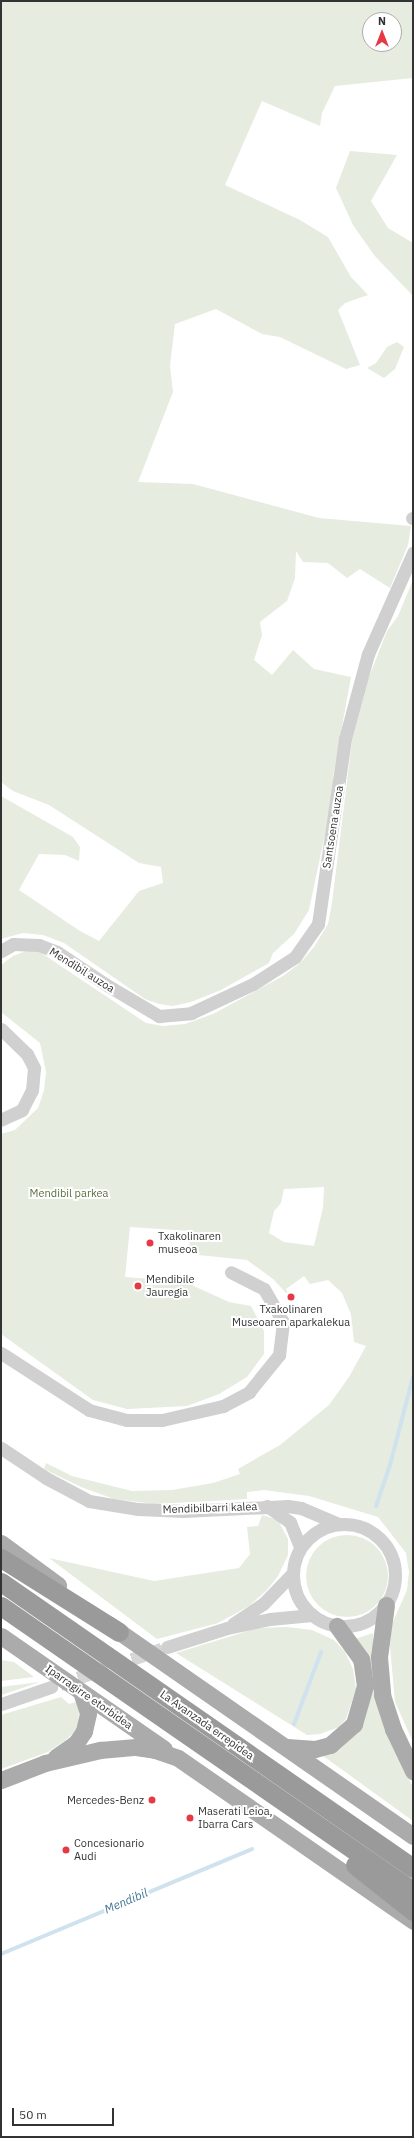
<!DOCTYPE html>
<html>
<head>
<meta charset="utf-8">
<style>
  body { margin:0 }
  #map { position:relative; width:414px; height:2138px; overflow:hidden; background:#fff; font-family:"IBM Plex Sans",sans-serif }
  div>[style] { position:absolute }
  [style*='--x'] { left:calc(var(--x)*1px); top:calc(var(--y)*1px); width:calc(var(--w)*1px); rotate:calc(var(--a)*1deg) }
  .green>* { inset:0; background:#e6ecdf }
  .round { border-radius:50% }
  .stream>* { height:4px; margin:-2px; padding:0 2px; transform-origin:2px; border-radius:2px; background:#cfe2ee }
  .minor-tunnel>* { height:13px; margin-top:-6.5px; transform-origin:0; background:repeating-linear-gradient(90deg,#d6d6d6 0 13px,transparent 0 19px) }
  .minor>* { height:13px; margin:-6.5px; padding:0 6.5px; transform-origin:6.5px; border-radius:6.5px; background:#d0d0d0 }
  .minor>.ring { margin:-6.5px; padding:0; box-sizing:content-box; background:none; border:13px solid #d0d0d0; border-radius:50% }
  .major>* { height:17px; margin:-8.5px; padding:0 8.5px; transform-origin:8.5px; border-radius:8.5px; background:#ababab }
  .highway>* { height:19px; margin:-9.5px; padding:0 9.5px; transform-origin:9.5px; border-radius:9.5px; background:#9a9a9a }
  .dots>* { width:11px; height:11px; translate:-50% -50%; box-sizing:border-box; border:2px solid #fff; border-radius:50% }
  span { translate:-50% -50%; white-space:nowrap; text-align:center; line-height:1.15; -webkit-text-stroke:4px #fff; paint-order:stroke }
  .street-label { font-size:11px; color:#333 }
  .park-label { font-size:11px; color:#56703f }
  .poi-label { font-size:11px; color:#333 }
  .left { translate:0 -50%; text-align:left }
  .right { translate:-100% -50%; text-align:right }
  .water-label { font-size:12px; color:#3f7597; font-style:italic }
  .frame { position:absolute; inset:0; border:2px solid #333; pointer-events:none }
  .north { position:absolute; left:362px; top:12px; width:40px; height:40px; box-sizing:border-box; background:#fff; border:1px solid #adadad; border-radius:50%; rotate:0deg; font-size:11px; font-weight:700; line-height:16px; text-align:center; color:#333 }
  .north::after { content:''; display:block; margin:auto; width:14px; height:18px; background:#e63946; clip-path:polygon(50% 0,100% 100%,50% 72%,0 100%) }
  .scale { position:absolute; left:12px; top:2108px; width:102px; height:18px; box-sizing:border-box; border:2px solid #333; border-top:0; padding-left:5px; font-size:12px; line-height:14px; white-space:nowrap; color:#333; -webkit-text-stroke:3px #fff; paint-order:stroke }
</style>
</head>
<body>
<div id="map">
  <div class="green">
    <div style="clip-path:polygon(evenodd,1px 1px,413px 1px,413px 78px,335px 86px,322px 113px,320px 126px,262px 101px,225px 185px,300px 220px,328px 237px,351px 277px,368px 295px,345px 303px,338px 310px,360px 365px,346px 369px,280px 337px,262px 334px,216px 309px,175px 324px,170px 366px,173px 392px,138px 482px,193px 484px,319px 518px,411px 526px,408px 545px,390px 588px,360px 569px,347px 578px,328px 563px,303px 562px,296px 551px,295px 578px,287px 601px,260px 622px,262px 635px,254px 660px,272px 675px,293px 650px,314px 669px,351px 677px,333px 776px,335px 787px,309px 910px,294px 934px,273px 953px,269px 963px,221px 990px,191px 1002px,173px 1006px,159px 1004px,145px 999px,64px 943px,43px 935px,23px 933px,1px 939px,1px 796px,73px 837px,80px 847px,79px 861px,65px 855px,39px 854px,19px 890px,80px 931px,99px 941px,139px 891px,163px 883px,161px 867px,139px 863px,49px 805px,13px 791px,1px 782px,1px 1px,370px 20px,394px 20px,394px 44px,370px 44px,370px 20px)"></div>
    <div style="clip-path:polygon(350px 151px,397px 155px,371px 201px,388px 228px,413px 243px,413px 296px,374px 255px,353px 225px,336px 188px)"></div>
    <div style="clip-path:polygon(397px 342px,404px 347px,395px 369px,384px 378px,367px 368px,376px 363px,387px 347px)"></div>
    <div style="clip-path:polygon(evenodd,413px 580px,413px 1742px,395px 1702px,390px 1646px,392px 1624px,407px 1590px,409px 1572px,406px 1553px,378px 1517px,309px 1496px,264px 1490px,247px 1492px,247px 1499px,155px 1504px,114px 1499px,81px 1487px,44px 1469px,46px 1463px,72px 1476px,132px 1491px,172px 1490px,213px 1483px,240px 1474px,238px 1469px,280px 1445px,329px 1405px,349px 1377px,366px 1346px,354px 1342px,351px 1314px,342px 1293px,328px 1280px,310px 1284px,304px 1276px,286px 1289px,289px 1296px,273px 1279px,247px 1260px,189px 1254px,190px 1231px,130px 1227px,125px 1277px,185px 1282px,229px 1302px,251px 1306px,264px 1331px,264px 1354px,247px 1377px,219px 1394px,187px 1406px,127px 1409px,93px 1400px,1px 1334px,1px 1134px,15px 1130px,38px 1108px,44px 1090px,46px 1072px,40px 1043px,1px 1012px,1px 965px,13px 956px,34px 948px,146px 1023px,163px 1026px,185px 1024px,213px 1014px,283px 976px,300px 963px,314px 947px,328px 924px,332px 903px,352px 741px,369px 677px,387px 631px,398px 616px,413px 580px,324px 1187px,323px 1207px,314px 1246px,284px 1242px,269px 1233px,274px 1211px,281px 1203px,284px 1189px,324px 1187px)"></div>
    <div style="clip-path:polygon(262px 1515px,278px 1520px,288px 1539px,288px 1555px,278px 1576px,267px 1590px,249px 1606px,218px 1623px,157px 1639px,49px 1558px,154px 1581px,239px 1568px,250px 1554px,247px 1527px,258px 1526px)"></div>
    <div class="round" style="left:306px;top:1535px;width:82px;height:82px"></div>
    <div style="clip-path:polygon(287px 1627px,312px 1630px,334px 1640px,345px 1652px,353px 1669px,356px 1689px,346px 1719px,339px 1727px,320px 1734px,307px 1735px,176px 1653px,258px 1628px)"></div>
    <div style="clip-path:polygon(373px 1633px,373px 1662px,390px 1742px,413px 1787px,413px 1821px,319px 1753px,342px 1745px,357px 1734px,364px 1721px,369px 1704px,352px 1640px)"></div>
    <div style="clip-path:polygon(1px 1660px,14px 1662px,34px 1677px,1px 1681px)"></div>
    <div style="clip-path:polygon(40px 1682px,1px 1695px,1px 1687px)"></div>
    <div style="clip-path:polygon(61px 1697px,69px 1704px,76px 1702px,79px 1708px,78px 1728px,67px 1739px,48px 1752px,1px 1769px,1px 1715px)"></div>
  </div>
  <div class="stream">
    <div style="--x:376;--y:1506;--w:43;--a:-71.1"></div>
    <div style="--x:390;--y:1465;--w:91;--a:-75.4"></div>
    <div style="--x:294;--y:1724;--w:77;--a:-69.4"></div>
    <div style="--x:1;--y:1954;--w:272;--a:-22.7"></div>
  </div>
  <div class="minor-tunnel">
    <div style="--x:60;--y:1684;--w:113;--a:-19.1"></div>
  </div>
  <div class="minor">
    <div style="--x:412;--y:518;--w:1;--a:0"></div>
    <div style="--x:1;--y:951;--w:14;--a:-30"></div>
    <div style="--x:13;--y:944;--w:26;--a:2"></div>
    <div style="--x:39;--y:945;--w:19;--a:21"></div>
    <div style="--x:57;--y:952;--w:58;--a:33.7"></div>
    <div style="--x:105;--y:984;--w:63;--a:30.7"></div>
    <div style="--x:159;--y:1016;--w:32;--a:-5"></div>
    <div style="--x:191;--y:1013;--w:68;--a:-25.1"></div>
    <div style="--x:253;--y:984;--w:50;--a:-32.7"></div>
    <div style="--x:295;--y:957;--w:40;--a:-55.1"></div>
    <div style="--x:318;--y:924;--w:187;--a:-81.7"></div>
    <div style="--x:345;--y:739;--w:88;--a:-74.9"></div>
    <div style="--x:368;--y:654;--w:111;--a:-66"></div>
    <div style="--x:1;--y:1029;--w:36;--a:44"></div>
    <div style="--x:27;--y:1054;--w:16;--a:63"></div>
    <div style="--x:34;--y:1068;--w:22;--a:95"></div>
    <div style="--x:32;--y:1090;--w:22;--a:117"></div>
    <div style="--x:22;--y:1110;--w:23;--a:155"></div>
    <div style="--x:1;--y:1353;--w:105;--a:32.9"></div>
    <div style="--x:89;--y:1410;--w:38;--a:15"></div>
    <div style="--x:126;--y:1420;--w:36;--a:0"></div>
    <div style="--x:162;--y:1420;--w:63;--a:-12.9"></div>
    <div style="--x:223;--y:1406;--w:30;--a:-28"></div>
    <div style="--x:249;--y:1392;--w:48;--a:-51"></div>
    <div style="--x:279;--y:1355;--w:33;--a:-83"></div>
    <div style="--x:283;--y:1322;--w:38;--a:-120"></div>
    <div style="--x:264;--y:1289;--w:37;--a:-153"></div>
    <div style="--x:1;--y:1448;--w:54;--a:33.7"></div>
    <div style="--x:46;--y:1478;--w:49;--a:28.1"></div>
    <div style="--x:89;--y:1501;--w:50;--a:9.3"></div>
    <div style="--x:138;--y:1509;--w:45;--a:2.5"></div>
    <div style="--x:183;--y:1511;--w:105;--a:-2.7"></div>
    <div style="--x:288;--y:1506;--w:13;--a:9"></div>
    <div style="--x:301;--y:1508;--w:39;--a:23"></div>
    <div style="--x:267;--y:1506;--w:28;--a:35"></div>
    <div style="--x:290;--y:1522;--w:27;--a:68"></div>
    <div class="ring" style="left:293px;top:1524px;width:89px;height:89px"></div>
    <div style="--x:233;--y:1624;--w:36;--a:-34"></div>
    <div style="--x:263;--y:1604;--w:42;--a:-46"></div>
    <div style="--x:167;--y:1647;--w:63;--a:-17.6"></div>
    <div style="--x:227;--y:1628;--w:44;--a:-11.8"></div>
    <div style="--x:270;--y:1619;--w:42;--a:-5.4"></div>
    <div style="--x:1;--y:1704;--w:53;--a:-18.8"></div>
  </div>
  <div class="major">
    <div style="--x:1;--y:1543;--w:71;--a:36.4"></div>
    <div style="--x:386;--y:1605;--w:52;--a:97.7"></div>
    <div style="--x:379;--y:1657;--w:38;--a:85"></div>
    <div style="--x:382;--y:1695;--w:36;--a:72"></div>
    <div style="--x:393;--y:1729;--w:47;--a:64.5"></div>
    <div style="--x:108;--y:1624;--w:371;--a:34.8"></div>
    <div style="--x:1;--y:1636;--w:198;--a:34.7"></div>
    <div style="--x:287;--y:1747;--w:28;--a:4"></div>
    <div style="--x:315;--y:1749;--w:16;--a:-15"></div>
    <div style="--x:330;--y:1745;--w:32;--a:-41"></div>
    <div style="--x:354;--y:1724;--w:40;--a:-74"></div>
    <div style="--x:365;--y:1686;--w:27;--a:-98"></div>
    <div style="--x:361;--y:1659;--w:41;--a:-126"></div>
    <div style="--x:56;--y:1757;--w:24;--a:-35"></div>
    <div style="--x:76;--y:1743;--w:14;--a:-56"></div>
    <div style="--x:84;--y:1731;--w:18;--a:-77"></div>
    <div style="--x:88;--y:1713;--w:22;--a:-108"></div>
    <div style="--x:1;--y:1780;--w:47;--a:-21.1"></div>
    <div style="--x:45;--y:1763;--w:57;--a:-13.3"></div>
    <div style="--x:100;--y:1750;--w:36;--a:-5"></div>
    <div style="--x:136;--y:1747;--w:19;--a:9"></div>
    <div style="--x:155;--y:1750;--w:24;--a:19"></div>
    <div style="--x:178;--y:1758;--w:286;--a:34.7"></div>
  </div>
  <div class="highway">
    <div style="--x:1;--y:1558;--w:139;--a:32.1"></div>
    <div style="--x:1;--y:1582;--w:502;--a:34.77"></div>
    <div style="--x:1;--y:1606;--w:501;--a:34.67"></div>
    <div style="--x:355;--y:1865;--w:74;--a:38.4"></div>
  </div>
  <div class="dots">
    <div style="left:150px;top:1243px;background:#e63946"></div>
    <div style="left:138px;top:1286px;background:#e63946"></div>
    <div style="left:291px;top:1297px;background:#e63946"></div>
    <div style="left:152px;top:1800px;background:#e63946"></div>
    <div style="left:190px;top:1818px;background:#e63946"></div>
    <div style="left:66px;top:1850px;background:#e63946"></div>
  </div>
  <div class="street-label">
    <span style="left:333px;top:827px;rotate:-81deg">Santsoena auzoa</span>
    <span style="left:82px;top:970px;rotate:32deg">Mendibil auzoa</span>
    <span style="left:210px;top:1508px;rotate:-2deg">Mendibilbarri kalea</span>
    <span style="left:89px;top:1697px;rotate:35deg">Iparragirre etorbidea</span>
    <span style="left:207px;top:1725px;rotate:35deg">La Avanzada errepidea</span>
  </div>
  <div class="park-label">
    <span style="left:69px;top:1193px">Mendibil parkea</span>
  </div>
  <div class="poi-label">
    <span class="left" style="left:158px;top:1243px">Txakolinaren<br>museoa</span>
    <span class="left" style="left:146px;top:1286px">Mendibile<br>Jauregia</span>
    <span style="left:291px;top:1316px">Txakolinaren<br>Museoaren aparkalekua</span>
    <span class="right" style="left:144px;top:1800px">Mercedes-Benz</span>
    <span class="left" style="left:198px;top:1818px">Maserati Leioa,<br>Ibarra Cars</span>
    <span class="left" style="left:74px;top:1850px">Concesionario<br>Audi</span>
  </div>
  <div class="water-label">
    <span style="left:126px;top:1901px;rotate:-23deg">Mendibil</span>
  </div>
  <div class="frame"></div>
  <div class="north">N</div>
  <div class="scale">50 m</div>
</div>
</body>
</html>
